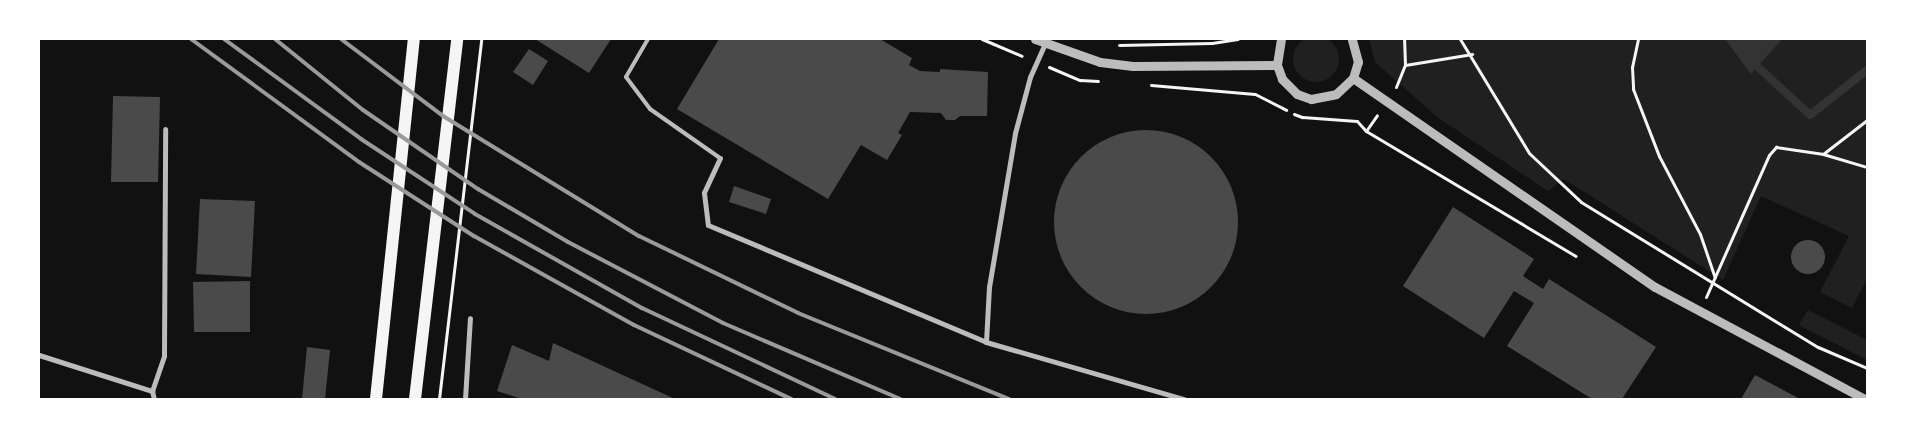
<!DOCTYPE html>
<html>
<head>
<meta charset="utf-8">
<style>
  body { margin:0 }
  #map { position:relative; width:1906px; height:438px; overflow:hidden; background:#111; font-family:Mulish,sans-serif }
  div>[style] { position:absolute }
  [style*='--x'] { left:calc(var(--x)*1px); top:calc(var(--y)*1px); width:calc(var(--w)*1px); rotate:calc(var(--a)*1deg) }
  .green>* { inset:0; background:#202020 }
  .round { border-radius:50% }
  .water>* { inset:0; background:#333 }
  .stream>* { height:8px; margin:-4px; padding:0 4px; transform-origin:4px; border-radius:4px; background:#333 }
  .building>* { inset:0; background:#4a4a4a }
  .path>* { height:3px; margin:-1.5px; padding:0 1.5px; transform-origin:1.5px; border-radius:1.5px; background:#f5f5f5 }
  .service>* { height:4px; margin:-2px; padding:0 2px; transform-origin:2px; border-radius:2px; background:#bcbcbc }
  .minor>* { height:5px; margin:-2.5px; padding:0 2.5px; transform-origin:2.5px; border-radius:2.5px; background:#bcbcbc }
  .tertiary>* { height:9px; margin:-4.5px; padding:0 4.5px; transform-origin:4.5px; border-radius:4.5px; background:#bcbcbc }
  .primary>* { height:12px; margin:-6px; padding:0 6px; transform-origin:6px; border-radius:6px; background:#f5f5f5 }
  .rail>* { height:4px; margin:-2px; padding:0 2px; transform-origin:2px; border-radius:2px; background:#9a9a9a }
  span { translate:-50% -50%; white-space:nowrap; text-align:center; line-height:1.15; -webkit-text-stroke:4px #fff; paint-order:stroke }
  .frame { position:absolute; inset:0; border:40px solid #fff; pointer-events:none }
</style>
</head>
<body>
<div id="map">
  <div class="green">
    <div class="round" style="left:1293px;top:36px;width:46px;height:46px"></div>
    <div style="clip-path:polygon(1369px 39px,1867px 39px,1867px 279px,1852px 308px,1820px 292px,1849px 236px,1761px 196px,1723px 280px,1564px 179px,1548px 191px,1437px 117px,1375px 62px)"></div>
    <div style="clip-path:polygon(1808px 310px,1867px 340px,1867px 360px,1799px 325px)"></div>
  </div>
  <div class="water">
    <div style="clip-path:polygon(1725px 39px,1782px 39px,1751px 74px)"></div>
  </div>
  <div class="stream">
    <div style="--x:1759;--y:68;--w:69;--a:42.7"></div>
    <div style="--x:1810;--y:115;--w:73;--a:-38.3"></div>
  </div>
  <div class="building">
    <div style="clip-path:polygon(535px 39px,611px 39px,589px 73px)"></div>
    <div style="clip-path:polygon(719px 39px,880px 39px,912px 58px,909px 65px,920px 71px,940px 72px,940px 69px,988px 72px,987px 116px,960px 116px,955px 120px,946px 120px,941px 113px,910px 112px,898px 133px,902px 135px,887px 160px,861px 145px,828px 199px,677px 109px)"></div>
    <div style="clip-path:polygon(529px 49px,548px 61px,533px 85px,513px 72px)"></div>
    <div style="clip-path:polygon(113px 96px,160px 97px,158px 182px,111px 182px)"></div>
    <div class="round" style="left:1054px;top:130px;width:184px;height:184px"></div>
    <div style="clip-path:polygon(734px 186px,771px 199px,766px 214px,729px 202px)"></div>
    <div style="clip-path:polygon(200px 199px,255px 201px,251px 277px,196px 274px)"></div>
    <div style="clip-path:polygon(1453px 207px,1534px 259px,1523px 276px,1543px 289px,1549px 279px,1656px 347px,1622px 399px,1592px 399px,1507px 346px,1534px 303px,1514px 291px,1484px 338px,1403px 286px)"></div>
    <div class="round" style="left:1791px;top:240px;width:34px;height:34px"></div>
    <div style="clip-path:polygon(250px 281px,250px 332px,194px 332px,193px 282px)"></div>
    <div style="clip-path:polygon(553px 343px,675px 399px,522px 399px,497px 391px,512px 345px,549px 361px)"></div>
    <div style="clip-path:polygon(307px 347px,330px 350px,325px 399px,302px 399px)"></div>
    <div style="clip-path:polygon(1755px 375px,1800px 399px,1741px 399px)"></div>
  </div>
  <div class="path">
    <div style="--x:982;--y:39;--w:43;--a:23"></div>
    <div style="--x:1460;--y:39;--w:133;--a:58.8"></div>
    <div style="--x:1529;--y:153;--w:71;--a:43.3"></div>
    <div style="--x:1581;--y:202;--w:278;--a:31.5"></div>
    <div style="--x:1818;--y:347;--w:53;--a:23.2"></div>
    <div style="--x:1638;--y:39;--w:29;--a:102"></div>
    <div style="--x:1632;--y:67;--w:22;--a:87"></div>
    <div style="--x:1633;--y:89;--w:72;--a:68.8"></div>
    <div style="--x:1659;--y:156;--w:88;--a:62.3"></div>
    <div style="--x:1700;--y:234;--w:46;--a:71.2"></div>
    <div style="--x:1119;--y:45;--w:93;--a:-1.2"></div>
    <div style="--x:1212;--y:43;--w:26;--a:-9"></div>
    <div style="--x:1405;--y:65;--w:68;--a:-9.3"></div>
    <div style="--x:1049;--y:67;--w:34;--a:23"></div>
    <div style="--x:1080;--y:80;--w:18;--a:3"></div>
    <div style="--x:1151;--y:85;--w:104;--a:4.9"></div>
    <div style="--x:1255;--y:94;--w:35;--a:27"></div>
    <div style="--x:1396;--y:87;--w:24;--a:-68"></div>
    <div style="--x:1405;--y:65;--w:26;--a:-92"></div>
    <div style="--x:1294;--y:114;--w:9;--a:21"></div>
    <div style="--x:1302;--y:117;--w:55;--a:4.2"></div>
    <div style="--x:1357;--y:121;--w:13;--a:48"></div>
    <div style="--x:1366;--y:131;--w:244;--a:30.8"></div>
    <div style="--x:1366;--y:131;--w:19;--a:-55"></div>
    <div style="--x:1823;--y:154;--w:56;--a:-37.7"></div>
    <div style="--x:1706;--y:297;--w:155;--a:-66.1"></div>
    <div style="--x:1769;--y:155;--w:11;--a:-49"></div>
    <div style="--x:1776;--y:147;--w:48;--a:8.5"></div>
    <div style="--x:1823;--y:154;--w:46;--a:16.5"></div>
    <div style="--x:439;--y:399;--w:362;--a:-83.3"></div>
  </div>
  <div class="service">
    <div style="--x:648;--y:39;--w:44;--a:120.1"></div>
    <div style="--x:626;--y:77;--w:40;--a:53"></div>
    <div style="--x:650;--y:109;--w:85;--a:35"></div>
  </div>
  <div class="minor">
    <div style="--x:720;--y:158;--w:38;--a:115"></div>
    <div style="--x:704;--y:193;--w:32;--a:83"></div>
    <div style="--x:708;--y:225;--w:302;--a:22.8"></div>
    <div style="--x:986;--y:342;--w:206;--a:16.1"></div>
    <div style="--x:986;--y:342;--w:55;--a:-86.9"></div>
    <div style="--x:989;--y:287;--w:156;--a:-80.4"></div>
    <div style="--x:1015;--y:133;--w:58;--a:-75"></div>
    <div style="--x:1030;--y:77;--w:37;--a:-66"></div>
    <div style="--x:39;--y:355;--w:119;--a:17.7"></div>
    <div style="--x:154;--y:399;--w:8;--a:-104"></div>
    <div style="--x:152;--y:391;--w:37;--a:-71"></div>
    <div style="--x:164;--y:356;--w:227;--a:-89.7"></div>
    <div style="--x:465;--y:399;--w:81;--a:-86.5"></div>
  </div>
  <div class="tertiary">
    <div style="--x:1035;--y:39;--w:69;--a:19.5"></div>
    <div style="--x:1100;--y:62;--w:33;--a:7"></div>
    <div style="--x:1133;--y:66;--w:144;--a:-0.4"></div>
    <div style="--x:1281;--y:39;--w:26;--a:99"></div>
    <div style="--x:1277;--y:65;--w:15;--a:70"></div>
    <div style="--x:1282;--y:79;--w:21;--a:45"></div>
    <div style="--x:1297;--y:94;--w:15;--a:20"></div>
    <div style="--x:1311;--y:99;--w:25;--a:-11"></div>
    <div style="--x:1336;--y:94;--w:23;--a:-43"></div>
    <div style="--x:1353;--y:78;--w:17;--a:-73"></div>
    <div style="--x:1358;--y:62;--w:24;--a:-105"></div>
    <div style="--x:1353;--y:78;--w:367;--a:34.7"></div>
    <div style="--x:1655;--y:287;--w:238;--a:28.1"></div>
  </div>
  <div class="primary">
    <div style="--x:376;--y:399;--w:362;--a:-84"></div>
    <div style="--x:415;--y:399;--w:362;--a:-83.3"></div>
  </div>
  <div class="rail">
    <div style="--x:191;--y:39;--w:208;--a:36.2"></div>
    <div style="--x:359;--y:162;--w:137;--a:32.8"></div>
    <div style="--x:474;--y:236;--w:183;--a:29.1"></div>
    <div style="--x:634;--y:325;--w:174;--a:25.2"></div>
    <div style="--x:224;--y:39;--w:170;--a:36.1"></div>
    <div style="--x:361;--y:139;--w:136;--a:33.3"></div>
    <div style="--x:475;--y:214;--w:192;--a:29.4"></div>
    <div style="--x:642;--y:308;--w:213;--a:25.2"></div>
    <div style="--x:275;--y:39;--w:113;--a:38.9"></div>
    <div style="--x:363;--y:110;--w:140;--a:34.5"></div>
    <div style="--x:478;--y:189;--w:104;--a:30.5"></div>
    <div style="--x:568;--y:242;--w:175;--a:27.6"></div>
    <div style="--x:723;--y:323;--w:193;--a:23.2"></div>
    <div style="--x:341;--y:39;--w:128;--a:37"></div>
    <div style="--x:443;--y:116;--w:230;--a:31.5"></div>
    <div style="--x:639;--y:236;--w:177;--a:25.8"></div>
    <div style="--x:798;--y:313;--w:228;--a:22.2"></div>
  </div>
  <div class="frame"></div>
</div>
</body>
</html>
